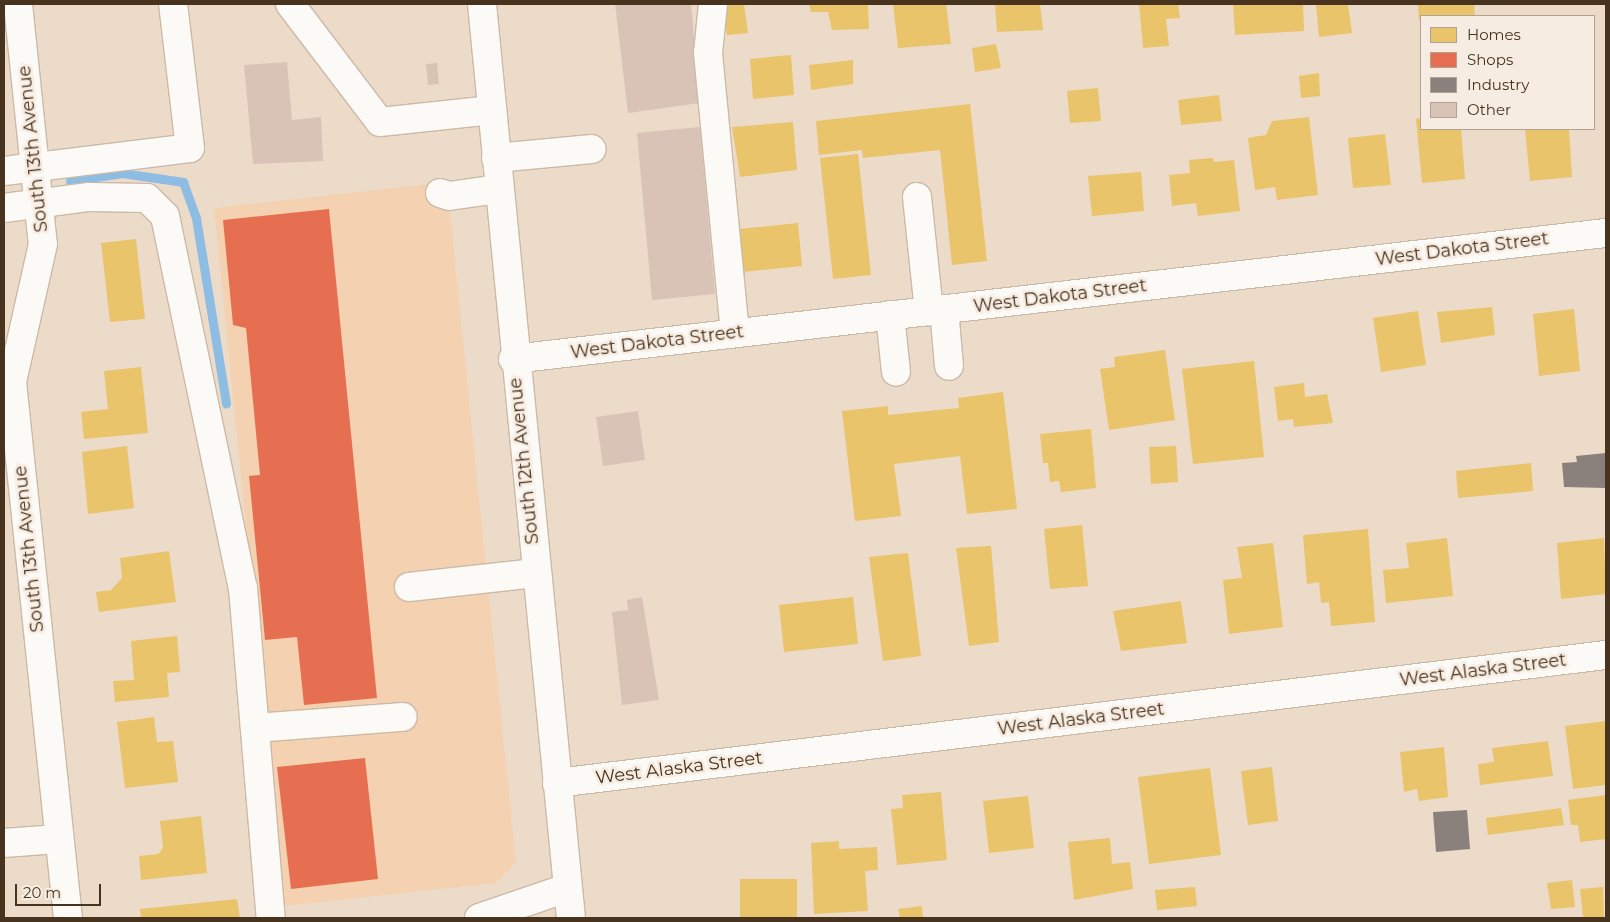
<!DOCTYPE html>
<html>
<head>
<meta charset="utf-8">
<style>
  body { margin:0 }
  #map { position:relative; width:1610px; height:922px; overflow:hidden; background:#eddbca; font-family:Montserrat,sans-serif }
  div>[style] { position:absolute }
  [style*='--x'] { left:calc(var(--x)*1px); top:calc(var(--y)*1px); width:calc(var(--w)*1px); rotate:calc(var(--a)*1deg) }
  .built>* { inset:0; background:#f4d2b1 }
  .homes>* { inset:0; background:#e9c46a }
  .shops>* { inset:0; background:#e76f51 }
  .industry>* { inset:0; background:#8a817c }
  .stream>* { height:9px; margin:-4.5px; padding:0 4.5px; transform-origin:4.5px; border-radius:4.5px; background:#8ebde4 }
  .building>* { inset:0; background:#d8c3b6 }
  .roads { filter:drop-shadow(1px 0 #cbb9a7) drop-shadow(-1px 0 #cbb9a7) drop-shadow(0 1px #cbb9a7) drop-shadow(0 -1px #cbb9a7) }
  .minor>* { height:28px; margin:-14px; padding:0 14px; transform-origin:14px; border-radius:14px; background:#fcfaf7 }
  .major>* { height:28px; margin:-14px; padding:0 14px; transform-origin:14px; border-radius:14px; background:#fcfaf7 }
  span { translate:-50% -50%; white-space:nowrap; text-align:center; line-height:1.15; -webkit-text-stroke:5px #f7ece2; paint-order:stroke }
  .street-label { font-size:18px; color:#48331e }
  .frame { position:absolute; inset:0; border:5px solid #48331e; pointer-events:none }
  .legend { position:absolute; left:1420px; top:15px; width:175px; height:115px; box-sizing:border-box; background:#f7ece2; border:1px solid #b1a294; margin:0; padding:6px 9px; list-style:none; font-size:15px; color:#48331e }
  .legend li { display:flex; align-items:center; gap:10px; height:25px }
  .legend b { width:25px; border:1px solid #b1a294 }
  .scale { position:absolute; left:15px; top:884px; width:86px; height:22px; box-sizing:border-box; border:2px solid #48331e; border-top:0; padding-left:6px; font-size:15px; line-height:18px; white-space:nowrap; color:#48331e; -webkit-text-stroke:4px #f7ece2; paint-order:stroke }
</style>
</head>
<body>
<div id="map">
  <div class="built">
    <div style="clip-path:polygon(447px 182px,516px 863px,496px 883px,284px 906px,214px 208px)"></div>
  </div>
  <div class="homes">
    <div style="clip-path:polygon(722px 4px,744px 4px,748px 33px,727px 35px)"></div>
    <div style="clip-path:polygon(809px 4px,868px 4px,869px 29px,832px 30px,828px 12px,811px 12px)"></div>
    <div style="clip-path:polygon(893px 4px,946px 4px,951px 44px,898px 48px)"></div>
    <div style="clip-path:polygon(995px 4px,1040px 4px,1043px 30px,997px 32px)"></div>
    <div style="clip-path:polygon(1139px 4px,1178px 4px,1180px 18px,1166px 19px,1169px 46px,1143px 48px)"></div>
    <div style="clip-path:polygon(1233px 4px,1303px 4px,1304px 31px,1235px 35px)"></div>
    <div style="clip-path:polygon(1316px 4px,1348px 4px,1352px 33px,1319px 37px)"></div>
    <div style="clip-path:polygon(1418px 4px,1474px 4px,1475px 16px,1419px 20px)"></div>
    <div style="clip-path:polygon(996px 44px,1001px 68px,975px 72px,972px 48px)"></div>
    <div style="clip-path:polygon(791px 55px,794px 95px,753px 99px,750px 59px)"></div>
    <div style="clip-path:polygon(853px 60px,853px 84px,811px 90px,809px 65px)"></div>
    <div style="clip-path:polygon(1319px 73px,1320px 96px,1301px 98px,1299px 76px)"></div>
    <div style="clip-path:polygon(1098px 88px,1101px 121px,1070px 123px,1067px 91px)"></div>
    <div style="clip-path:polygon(1219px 95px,1222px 121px,1181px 125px,1178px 100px)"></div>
    <div style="clip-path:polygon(970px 104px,987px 261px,952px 265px,940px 150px,863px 158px,862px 150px,819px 155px,816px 121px)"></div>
    <div style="clip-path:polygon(1309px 117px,1318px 195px,1277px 200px,1275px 187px,1255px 190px,1248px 138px,1266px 135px,1272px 121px)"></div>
    <div style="clip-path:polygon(1421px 118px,1421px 129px,1461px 129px,1465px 179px,1422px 183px,1416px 119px)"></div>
    <div style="clip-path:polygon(793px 122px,797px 170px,740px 177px,732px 127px)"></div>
    <div style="clip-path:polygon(1525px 129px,1569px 129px,1572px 177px,1530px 181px)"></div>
    <div style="clip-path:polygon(1385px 134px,1391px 185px,1353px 188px,1348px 138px)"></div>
    <div style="clip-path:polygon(858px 154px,871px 275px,833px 279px,820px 158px)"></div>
    <div style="clip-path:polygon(1213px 158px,1214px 162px,1234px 160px,1240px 211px,1198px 216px,1196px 203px,1172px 206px,1169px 175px,1190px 173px,1189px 160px)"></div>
    <div style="clip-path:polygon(1141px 172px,1144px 211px,1092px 216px,1088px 176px)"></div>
    <div style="clip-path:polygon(798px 223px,802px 266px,743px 272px,739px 229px)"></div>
    <div style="clip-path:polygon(136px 239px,145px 319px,110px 322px,101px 243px)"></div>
    <div style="clip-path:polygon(1492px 307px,1495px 335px,1441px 343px,1437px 312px)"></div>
    <div style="clip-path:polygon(1574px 309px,1580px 371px,1539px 376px,1533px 314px)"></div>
    <div style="clip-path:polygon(1418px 311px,1426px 365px,1381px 372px,1373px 318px)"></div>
    <div style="clip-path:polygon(1165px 350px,1175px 420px,1109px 430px,1100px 369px,1115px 367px,1114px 357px)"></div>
    <div style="clip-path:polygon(1254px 361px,1264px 457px,1193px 464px,1182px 369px)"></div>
    <div style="clip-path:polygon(141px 367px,148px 433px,84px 439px,81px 412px,108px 409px,104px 371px)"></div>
    <div style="clip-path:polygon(1304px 383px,1305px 397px,1327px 394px,1333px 423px,1294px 427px,1293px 419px,1278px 421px,1274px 387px)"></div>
    <div style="clip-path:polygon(1003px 392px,1017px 509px,967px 514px,960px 456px,894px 464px,901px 516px,855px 521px,842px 411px,888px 406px,888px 415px,959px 408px,958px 398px)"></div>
    <div style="clip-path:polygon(1091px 429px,1096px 488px,1061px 492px,1059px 481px,1050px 482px,1048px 463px,1043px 463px,1040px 434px)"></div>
    <div style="clip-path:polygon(127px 446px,134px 508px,88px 514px,82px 452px)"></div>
    <div style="clip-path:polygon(1176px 446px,1178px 482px,1151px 484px,1149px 447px)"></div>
    <div style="clip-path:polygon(1531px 463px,1533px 491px,1458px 498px,1456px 471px)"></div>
    <div style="clip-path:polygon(1082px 525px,1088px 586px,1050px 589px,1044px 529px)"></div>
    <div style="clip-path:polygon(1368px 529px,1375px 622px,1331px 626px,1329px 602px,1321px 603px,1319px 582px,1307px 584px,1303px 535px)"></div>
    <div style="clip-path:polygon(1447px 538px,1453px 596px,1386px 603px,1383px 570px,1409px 568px,1406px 543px)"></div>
    <div style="clip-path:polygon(1604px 538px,1606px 594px,1561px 599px,1557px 543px)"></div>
    <div style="clip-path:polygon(1273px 543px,1283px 627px,1229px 634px,1223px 580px,1242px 578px,1237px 547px)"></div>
    <div style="clip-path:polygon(991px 546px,999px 642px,969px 646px,956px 548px)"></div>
    <div style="clip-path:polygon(169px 551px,176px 602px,99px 612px,96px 592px,111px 590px,122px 578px,120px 558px)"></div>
    <div style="clip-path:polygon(908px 553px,921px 656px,883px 661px,869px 557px)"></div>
    <div style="clip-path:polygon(853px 597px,858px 644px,784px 652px,779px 605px)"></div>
    <div style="clip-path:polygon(1181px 601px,1187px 643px,1121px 651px,1113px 611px)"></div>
    <div style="clip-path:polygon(177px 636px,180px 672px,167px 673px,169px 697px,115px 702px,113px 681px,134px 680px,131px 641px)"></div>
    <div style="clip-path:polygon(154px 717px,157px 742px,173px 741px,178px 782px,125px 788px,117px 722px)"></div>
    <div style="clip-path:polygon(1606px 721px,1606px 785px,1573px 789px,1565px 726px)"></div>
    <div style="clip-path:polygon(1548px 741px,1553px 776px,1480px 785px,1478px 764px,1494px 762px,1492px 748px)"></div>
    <div style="clip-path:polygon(1444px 747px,1448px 797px,1419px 801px,1417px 789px,1404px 792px,1400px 752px)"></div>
    <div style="clip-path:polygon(1272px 767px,1278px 821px,1248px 825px,1241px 771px)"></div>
    <div style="clip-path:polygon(1210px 768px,1221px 855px,1149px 864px,1138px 777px)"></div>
    <div style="clip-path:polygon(941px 792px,947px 860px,897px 865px,891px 809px,903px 808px,902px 795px)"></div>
    <div style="clip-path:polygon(1606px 795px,1606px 839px,1580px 842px,1578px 825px,1571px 825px,1568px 800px)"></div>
    <div style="clip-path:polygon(1028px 796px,1034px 848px,989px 853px,983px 801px)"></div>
    <div style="clip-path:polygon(1561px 808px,1564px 825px,1488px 835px,1486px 818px)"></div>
    <div style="clip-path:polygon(201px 816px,207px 873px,141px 880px,139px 856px,158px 854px,163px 848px,160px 821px)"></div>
    <div style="clip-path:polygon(1110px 838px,1112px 864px,1130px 862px,1133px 889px,1074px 900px,1068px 842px)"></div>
    <div style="clip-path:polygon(839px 841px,839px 849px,877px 847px,878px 870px,865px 871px,868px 911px,814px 914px,811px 843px)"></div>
    <div style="clip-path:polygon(740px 879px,797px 879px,797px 918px,740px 918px)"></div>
    <div style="clip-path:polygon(1572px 880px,1575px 907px,1551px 909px,1547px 883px)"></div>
    <div style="clip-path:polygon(1195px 887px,1197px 906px,1157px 910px,1155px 890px)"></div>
    <div style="clip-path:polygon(1603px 887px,1604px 918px,1583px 918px,1580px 889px)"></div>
    <div style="clip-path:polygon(237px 899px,240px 918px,141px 918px,140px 909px)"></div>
    <div style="clip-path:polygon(922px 906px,923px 918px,900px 918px,898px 909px)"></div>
  </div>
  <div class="shops">
    <div style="clip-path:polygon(329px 209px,377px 698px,304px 705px,297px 637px,265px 640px,249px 476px,260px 475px,246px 328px,233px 325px,223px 220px)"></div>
    <div style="clip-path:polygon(365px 758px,378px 879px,291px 889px,277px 767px)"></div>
  </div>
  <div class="industry">
    <div style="clip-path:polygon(1606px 453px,1606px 488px,1564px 487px,1562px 463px,1577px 462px,1576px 456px)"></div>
    <div style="clip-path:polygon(1467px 810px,1470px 849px,1436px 852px,1433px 812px)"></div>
  </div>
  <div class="stream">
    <div style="--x:70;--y:181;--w:53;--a:-8.7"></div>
    <div style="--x:122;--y:173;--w:62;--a:8.4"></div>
    <div style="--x:183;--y:182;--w:38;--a:70"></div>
    <div style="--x:196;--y:218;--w:188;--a:80.8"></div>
  </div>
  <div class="building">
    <div style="clip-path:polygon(615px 4px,691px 4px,700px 103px,628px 113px)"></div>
    <div style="clip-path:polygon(287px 62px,292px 120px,321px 117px,323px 161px,253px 164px,244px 65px)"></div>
    <div style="clip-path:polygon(437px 63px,439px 84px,428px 85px,426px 64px)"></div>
    <div style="clip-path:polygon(700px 127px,715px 294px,652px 300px,637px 133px)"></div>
    <div style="clip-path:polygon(638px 411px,645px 460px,603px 466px,596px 417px)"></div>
    <div style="clip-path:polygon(642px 597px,659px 700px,622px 705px,612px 612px,628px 610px,627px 600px)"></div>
  </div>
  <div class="roads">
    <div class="minor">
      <div style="--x:18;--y:4;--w:241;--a:84.1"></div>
      <div style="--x:43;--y:244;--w:141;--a:102.7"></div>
      <div style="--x:12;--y:382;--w:539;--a:84.04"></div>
      <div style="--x:290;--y:4;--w:148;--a:52.7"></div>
      <div style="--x:380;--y:122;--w:113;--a:-6.1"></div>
      <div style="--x:713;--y:4;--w:49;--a:95.8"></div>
      <div style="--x:708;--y:53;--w:281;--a:84.5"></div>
      <div style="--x:496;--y:158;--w:96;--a:-5.4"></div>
      <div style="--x:4;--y:171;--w:187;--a:-7"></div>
      <div style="--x:190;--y:148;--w:145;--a:-96.7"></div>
      <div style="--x:440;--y:193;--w:9;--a:18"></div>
      <div style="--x:449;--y:196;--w:49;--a:-8.1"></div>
      <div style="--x:917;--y:197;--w:115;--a:84"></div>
      <div style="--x:4;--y:208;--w:86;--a:-7.4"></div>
      <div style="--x:89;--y:197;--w:58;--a:1"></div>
      <div style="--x:147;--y:198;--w:25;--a:45"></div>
      <div style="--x:165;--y:216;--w:380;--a:78.2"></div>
      <div style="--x:243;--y:588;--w:331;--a:85.2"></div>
      <div style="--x:944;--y:309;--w:57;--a:85"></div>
      <div style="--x:890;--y:315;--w:57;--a:84"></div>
      <div style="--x:513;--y:359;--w:1100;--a:-6.58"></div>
      <div style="--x:409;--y:587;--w:127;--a:-6.3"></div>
      <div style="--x:255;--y:728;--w:148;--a:-4.3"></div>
      <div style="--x:557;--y:783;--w:1057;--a:-6.96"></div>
      <div style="--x:4;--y:843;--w:54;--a:-4.2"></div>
      <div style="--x:479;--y:918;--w:93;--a:-18.8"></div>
    </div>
    <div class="major">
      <div style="--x:482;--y:4;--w:918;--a:84.44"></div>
    </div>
  </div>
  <div class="street-label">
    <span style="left:33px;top:149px;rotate:-96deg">South 13th Avenue</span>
    <span style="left:1462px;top:249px;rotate:-7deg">West Dakota Street</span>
    <span style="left:1060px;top:296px;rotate:-7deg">West Dakota Street</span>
    <span style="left:657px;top:342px;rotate:-7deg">West Dakota Street</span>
    <span style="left:524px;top:461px;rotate:-96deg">South 12th Avenue</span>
    <span style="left:29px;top:549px;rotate:-96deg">South 13th Avenue</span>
    <span style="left:1483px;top:670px;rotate:-7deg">West Alaska Street</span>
    <span style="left:1081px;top:719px;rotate:-7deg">West Alaska Street</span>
    <span style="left:679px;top:768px;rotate:-7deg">West Alaska Street</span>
  </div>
  <div class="frame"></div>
  <ul class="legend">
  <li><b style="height:14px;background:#e9c46a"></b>Homes</li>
  <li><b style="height:14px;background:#e76f51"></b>Shops</li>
  <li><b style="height:14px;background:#8a817c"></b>Industry</li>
  <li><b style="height:14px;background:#d8c3b6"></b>Other</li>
  </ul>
  <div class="scale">20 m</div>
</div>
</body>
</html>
